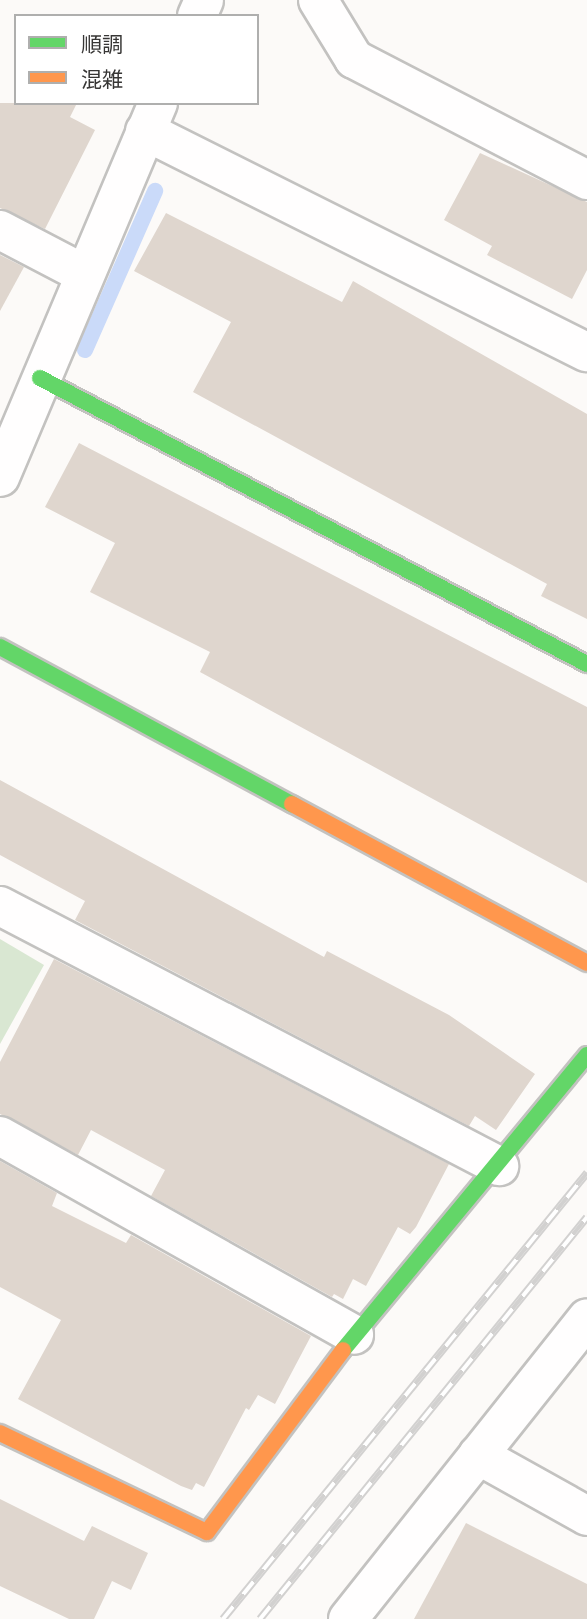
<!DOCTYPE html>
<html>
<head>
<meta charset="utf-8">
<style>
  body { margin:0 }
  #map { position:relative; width:587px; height:1619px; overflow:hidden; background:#fcfaf8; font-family:"Golos Text","Noto Sans JP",sans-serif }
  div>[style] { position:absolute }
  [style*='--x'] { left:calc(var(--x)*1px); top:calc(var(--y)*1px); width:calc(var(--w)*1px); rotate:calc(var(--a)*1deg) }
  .green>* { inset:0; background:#d9e7d2 }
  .stream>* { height:16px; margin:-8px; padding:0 8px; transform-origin:8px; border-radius:8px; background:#cadaf9 }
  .building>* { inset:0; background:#dfd6ce }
  .roads { filter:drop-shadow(2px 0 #c3c2c0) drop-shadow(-2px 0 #c3c2c0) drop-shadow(0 2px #c3c2c0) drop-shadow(0 -2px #c3c2c0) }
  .street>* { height:38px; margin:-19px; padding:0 19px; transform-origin:19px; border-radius:19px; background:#fffefe }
  .fast>* { height:16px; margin:-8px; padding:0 8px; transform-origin:8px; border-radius:8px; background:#63d668 }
  .slow>* { height:16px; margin:-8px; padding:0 8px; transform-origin:8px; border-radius:8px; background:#ff974d }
  .rail>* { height:8px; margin-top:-4px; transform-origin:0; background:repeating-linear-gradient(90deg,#fff 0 16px,#d2d1d0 0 32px); box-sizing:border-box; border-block:2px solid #d2d1d0 }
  span { translate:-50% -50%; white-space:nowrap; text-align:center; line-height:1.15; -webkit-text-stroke:5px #fff; paint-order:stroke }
  .legend { position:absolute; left:14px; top:14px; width:245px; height:91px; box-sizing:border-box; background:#fff; border:2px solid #afafae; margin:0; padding:9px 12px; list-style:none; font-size:21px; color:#373635 }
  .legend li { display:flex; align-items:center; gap:14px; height:35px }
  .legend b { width:35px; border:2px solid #afafae }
</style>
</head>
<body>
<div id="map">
  <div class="green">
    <div style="clip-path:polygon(0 939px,44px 965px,0 1044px)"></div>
  </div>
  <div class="stream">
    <div style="--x:85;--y:350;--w:174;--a:-66.2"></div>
  </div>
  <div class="building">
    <div style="clip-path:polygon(0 103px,77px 103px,70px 117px,95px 130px,45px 229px,0 208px)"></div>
    <div style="clip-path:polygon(480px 153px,587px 202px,587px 270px,572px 299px,487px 255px,492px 246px,444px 220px)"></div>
    <div style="clip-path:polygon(166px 213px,342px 302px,353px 281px,587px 414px,587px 619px,541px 596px,547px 584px,193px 392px,231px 322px,134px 271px)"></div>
    <div style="clip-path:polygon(0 255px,24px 267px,0 311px)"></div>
    <div style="clip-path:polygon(79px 443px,587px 707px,587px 883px,200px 672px,210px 652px,90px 592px,115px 543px,45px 507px)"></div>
    <div style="clip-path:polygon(0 780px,324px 957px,327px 951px,449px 1015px,535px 1074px,496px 1130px,475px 1116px,469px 1126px,75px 920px,85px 901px,0 855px)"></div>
    <div style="clip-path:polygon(54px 959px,449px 1164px,416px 1227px,410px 1234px,398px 1227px,366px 1286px,353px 1279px,343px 1299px,334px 1294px,332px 1297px,151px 1196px,165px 1170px,91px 1130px,78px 1155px,0 1114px,0 1062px)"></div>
    <div style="clip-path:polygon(0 1161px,57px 1193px,52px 1206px,126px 1243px,131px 1235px,311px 1336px,275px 1404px,258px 1395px,249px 1410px,246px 1408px,204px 1487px,196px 1483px,192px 1490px,181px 1486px,18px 1399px,61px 1320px,0 1287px)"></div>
    <div style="clip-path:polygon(0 1499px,84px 1541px,92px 1526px,148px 1553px,131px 1590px,112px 1581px,94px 1619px,69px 1619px,0 1586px)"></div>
    <div style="clip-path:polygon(466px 1523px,587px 1584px,587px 1619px,414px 1619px)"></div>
  </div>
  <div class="roads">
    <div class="street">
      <div style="--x:318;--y:0;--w:69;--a:58.6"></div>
      <div style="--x:354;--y:59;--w:263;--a:27.4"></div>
      <div style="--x:197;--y:16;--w:17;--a:-66"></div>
      <div style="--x:145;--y:131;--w:494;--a:26.6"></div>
      <div style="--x:0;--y:230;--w:95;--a:27.6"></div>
      <div style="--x:0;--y:477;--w:406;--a:-67.1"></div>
      <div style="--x:0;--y:906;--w:563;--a:27.52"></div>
      <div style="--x:0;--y:1136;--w:406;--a:29.3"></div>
      <div style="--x:478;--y:1455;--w:125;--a:29.2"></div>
      <div style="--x:348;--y:1619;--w:384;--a:-51.5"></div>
    </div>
    <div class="fast">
      <div style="--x:40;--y:378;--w:617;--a:27.6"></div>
      <div style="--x:0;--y:647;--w:332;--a:28.3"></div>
      <div style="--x:343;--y:1350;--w:383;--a:-50.4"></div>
    </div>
    <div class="slow">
      <div style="--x:292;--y:804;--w:335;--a:28.3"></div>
      <div style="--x:0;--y:1433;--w:229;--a:25.6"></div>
      <div style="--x:207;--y:1532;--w:227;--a:-53.2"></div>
    </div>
  </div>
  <div class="rail">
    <div style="--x:223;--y:1619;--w:576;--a:-50.78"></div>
    <div style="--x:260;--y:1619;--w:518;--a:-50.87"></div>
  </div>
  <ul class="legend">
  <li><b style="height:9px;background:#63d668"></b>順調</li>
  <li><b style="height:9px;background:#ff974d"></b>混雑</li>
  </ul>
</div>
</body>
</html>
